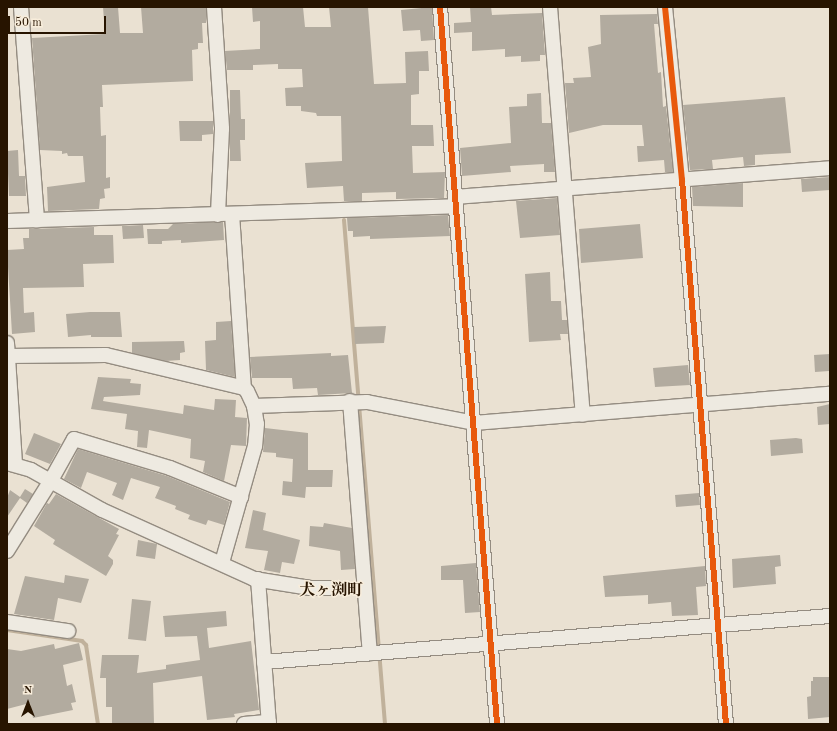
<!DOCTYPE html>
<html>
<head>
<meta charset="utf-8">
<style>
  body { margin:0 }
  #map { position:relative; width:837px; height:731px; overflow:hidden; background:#eae1d2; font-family:"Old Standard TT","Noto Serif JP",serif }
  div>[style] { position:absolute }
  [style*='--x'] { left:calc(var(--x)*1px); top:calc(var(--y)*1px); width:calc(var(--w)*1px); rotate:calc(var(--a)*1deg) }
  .stream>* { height:4px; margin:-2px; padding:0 2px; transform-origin:2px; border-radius:2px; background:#c0b19b }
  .building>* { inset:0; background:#b2ab9f }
  .roads { filter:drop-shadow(1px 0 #948c81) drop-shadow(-1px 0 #948c81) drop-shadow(0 1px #948c81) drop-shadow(0 -1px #948c81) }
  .minor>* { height:14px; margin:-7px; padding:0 7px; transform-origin:7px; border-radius:7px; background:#eeeae1 }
  .cycleway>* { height:6px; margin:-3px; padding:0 3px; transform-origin:3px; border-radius:3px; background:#e8590c }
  span { translate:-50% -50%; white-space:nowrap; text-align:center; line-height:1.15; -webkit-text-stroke:3px #f8eddb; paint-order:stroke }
  .quarter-label { font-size:16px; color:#271400; font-weight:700 }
  .frame { position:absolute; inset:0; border:8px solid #271400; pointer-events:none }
  .north { position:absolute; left:8px; top:683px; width:40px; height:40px; -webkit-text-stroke:3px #f8eddb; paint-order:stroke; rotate:0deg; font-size:11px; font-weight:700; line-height:16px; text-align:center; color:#271400 }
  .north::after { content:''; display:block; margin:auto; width:14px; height:18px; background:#271400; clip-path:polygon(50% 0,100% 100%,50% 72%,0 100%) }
  .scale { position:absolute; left:8px; top:16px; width:98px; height:18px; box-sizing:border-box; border:2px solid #271400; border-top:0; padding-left:5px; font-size:12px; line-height:14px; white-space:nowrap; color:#271400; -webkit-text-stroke:3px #f8eddb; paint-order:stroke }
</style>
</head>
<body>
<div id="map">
  <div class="stream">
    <div style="--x:344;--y:220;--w:506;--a:85.35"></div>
    <div style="--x:7;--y:630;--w:76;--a:8.3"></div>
    <div style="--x:82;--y:641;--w:6;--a:45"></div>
    <div style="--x:86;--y:645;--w:80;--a:81.4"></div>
  </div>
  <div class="building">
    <div style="clip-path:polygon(103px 7px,118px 7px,120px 33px,143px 33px,141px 7px,206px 7px,206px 23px,202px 23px,203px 43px,198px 43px,198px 49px,192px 50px,193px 81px,102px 85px,103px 107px,100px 107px,101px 136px,106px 135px,106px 178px,110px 177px,110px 188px,104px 189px,105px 198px,100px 199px,99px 209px,48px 211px,47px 187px,85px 182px,83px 156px,68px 156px,67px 153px,62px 154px,62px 151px,40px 150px,32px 38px,105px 34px)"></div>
    <div style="clip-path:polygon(252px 7px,303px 7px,305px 27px,331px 27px,329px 7px,368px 7px,374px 84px,406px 83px,405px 52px,428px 51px,429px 71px,419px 71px,419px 94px,411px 95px,411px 125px,433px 125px,434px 146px,412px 146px,413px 173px,445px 172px,444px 198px,396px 199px,396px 192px,362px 193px,362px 201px,344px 201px,343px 186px,307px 188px,305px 163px,342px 161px,341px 116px,317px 116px,316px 113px,301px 111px,301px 106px,286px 106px,285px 88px,303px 87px,302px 69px,278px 69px,278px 64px,253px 65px,253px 70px,227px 70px,225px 51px,260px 49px,260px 21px,253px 22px)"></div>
    <div style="clip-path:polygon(432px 7px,434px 40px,421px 41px,420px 30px,403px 31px,401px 10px)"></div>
    <div style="clip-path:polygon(470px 7px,491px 7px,492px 15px,542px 13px,545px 55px,540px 55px,540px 61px,521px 62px,521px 56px,505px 57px,505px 49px,472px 51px,472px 32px,454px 33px,454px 23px,471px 22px)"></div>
    <div style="clip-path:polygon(657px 14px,658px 24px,654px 24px,658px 73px,661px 72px,663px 107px,666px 106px,673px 172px,665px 172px,664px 160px,638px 162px,637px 146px,644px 146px,642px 125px,603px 125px,569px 133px,565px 83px,574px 83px,573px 78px,591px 77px,588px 47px,601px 44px,600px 15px)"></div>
    <div style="clip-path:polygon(230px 90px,240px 90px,241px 119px,245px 119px,245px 140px,240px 140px,241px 161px,230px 161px)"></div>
    <div style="clip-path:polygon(541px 93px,542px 123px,551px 123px,555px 172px,544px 172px,544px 164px,510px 166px,511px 172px,462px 176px,460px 148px,511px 143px,509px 107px,527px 106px,527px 94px)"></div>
    <div style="clip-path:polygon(785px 97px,791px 153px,755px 155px,755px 165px,744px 166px,743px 157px,712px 160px,713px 169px,690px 170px,683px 105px)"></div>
    <div style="clip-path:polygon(179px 121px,213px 121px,213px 134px,202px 135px,202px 141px,180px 141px)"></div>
    <div style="clip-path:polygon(18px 150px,19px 176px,25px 176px,26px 196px,9px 196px,7px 151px)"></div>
    <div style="clip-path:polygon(830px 177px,830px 190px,802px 192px,801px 179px)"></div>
    <div style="clip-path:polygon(743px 183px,743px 207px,693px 206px,692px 187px)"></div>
    <div style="clip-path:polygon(557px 198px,560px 235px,520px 238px,516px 201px)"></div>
    <div style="clip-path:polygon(448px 215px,450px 236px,370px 239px,370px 236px,353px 237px,353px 231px,348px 231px,347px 218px)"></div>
    <div style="clip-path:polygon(223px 222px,224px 240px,181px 243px,181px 240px,162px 241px,162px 244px,148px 244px,147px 229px,168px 229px,173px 224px)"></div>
    <div style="clip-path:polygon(640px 224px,643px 258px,581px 263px,579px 229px)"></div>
    <div style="clip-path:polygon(143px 225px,144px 238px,123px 239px,122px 226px)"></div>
    <div style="clip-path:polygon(94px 227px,94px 235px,113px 235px,114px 263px,83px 264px,84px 287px,23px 288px,24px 313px,34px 312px,35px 332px,12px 334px,7px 250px,24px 249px,23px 238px,29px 238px,29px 229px)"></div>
    <div style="clip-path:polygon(550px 272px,551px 301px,561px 301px,562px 320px,567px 320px,568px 334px,560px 334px,561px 340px,529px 342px,525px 274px)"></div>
    <div style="clip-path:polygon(90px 312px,120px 312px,122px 337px,91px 337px,91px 335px,68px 337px,66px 314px)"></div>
    <div style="clip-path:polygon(231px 321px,235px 377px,206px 370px,205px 341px,216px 340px,216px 322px)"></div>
    <div style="clip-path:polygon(386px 326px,384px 343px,355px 344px,354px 327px)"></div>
    <div style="clip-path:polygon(184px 341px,185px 352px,180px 353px,180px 360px,166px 361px,132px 353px,132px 342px)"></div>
    <div style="clip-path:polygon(331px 353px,331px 356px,348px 355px,352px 393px,318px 395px,317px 388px,293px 389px,292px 378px,252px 378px,250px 357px)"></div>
    <div style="clip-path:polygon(830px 354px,829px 371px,815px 372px,814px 355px)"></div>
    <div style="clip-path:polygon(688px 365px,690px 385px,655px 387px,653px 368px)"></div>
    <div style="clip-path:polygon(98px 377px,131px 379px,130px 383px,141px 384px,140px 395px,104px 397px,103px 401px,183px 414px,184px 405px,214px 410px,215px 399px,236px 400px,235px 417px,247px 418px,246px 446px,231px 445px,224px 481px,203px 472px,205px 461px,190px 458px,191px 439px,149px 430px,147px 448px,137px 447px,138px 431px,125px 429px,127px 414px,91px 409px)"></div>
    <div style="clip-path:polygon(830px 404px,830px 424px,818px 425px,817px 407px)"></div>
    <div style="clip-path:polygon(265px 428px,308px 433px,308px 470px,333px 470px,332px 487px,306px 487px,305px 498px,282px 495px,283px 481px,292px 482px,293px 459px,276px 457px,276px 453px,263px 452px)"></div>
    <div style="clip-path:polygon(34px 433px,61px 444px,50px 464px,25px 454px)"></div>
    <div style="clip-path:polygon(796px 438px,802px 439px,803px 453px,771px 456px,770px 440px)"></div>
    <div style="clip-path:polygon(78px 449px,167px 476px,230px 502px,224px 525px,208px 520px,206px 525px,188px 519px,190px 515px,175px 509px,176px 506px,155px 498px,160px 487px,131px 478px,123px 500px,112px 495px,117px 483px,87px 472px,81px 488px,64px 479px)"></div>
    <div style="clip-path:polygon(25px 489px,33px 494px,27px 503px,20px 498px,7px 517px,7px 498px,10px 490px,20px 497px)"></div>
    <div style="clip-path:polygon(699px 493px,700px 505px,676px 507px,675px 495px)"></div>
    <div style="clip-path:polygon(56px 494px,119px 529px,116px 534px,119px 535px,108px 556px,113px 560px,113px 564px,106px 576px,53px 544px,55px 540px,34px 526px,47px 503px,49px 504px)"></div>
    <div style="clip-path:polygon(253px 510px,266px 513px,263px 530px,300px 540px,294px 564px,282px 562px,280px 573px,264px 570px,268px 551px,245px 548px)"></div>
    <div style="clip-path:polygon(324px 523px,352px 528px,355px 569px,341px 570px,340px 551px,309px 546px,310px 526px,323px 527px)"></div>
    <div style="clip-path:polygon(138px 540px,157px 544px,155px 559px,136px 556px)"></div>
    <div style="clip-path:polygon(780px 555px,781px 566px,775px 567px,776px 584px,733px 588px,732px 559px)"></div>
    <div style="clip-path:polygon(476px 563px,480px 612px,465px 613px,463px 580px,441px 580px,441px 566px)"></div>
    <div style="clip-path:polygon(705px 566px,706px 586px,696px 587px,698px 615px,672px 616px,671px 602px,648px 604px,648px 595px,605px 597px,603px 576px)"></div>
    <div style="clip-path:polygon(65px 575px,89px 579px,81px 603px,58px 598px,54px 620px,14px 614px,25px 576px,64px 583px)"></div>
    <div style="clip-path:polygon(132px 599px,151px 601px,146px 641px,128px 639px)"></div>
    <div style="clip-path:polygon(226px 611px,227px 626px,207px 628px,209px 648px,251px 641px,259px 710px,234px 714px,235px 717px,207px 720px,202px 676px,153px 683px,154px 724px,112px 724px,112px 707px,106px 707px,106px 678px,100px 678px,102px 655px,139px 655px,137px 673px,166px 669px,166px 665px,200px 660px,197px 636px,165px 637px,163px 616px)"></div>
    <div style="clip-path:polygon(79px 643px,83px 660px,63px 665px,67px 686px,72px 684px,76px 702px,71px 703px,73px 710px,33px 718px,30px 703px,7px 709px,7px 649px,21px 651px,54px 644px,55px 649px)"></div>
    <div style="clip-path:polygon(813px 677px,830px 677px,830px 717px,808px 719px,807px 697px,811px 696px,811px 681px,813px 681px)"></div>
  </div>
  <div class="roads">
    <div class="minor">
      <div style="--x:21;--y:7;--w:214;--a:85.7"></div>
      <div style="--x:214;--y:7;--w:122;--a:86.2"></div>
      <div style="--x:222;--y:129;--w:86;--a:92.7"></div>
      <div style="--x:440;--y:7;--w:719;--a:85.45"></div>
      <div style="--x:550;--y:7;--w:409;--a:85.4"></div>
      <div style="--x:665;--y:7;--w:174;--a:84.4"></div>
      <div style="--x:682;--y:180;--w:546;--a:85.38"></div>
      <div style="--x:455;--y:197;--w:376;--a:-4.4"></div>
      <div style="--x:232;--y:214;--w:174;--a:86.1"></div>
      <div style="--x:7;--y:221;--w:449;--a:-1.9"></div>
      <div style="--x:7;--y:343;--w:121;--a:86.2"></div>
      <div style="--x:7;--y:356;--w:99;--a:-0.6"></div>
      <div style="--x:106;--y:355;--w:142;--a:13.4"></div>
      <div style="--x:244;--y:388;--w:4;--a:45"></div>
      <div style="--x:247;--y:391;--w:17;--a:65"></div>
      <div style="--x:254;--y:406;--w:18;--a:81"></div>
      <div style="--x:257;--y:424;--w:22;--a:95"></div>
      <div style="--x:255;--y:446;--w:122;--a:105.8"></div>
      <div style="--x:350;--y:401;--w:253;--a:85.5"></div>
      <div style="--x:254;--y:406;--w:113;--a:-2"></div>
      <div style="--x:367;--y:402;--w:109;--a:11.1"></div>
      <div style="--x:474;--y:423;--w:357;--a:-4.7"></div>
      <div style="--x:7;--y:463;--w:25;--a:16"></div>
      <div style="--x:31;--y:470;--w:81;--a:29.4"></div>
      <div style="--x:102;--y:510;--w:167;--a:24.4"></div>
      <div style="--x:254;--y:579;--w:57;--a:9.1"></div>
      <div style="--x:310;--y:588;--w:20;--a:0"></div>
      <div style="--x:7;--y:551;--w:81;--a:-58.1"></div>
      <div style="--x:50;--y:482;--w:49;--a:-60.8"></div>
      <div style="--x:74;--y:439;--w:100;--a:16.8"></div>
      <div style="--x:170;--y:468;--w:77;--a:22.2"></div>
      <div style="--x:258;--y:579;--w:145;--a:85.7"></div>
      <div style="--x:7;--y:622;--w:62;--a:8.4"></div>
      <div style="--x:264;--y:662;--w:568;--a:-4.65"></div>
      <div style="--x:244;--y:724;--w:25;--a:-5"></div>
    </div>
  </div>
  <div class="cycleway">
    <div style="--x:440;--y:7;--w:719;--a:85.45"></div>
    <div style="--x:665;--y:7;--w:174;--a:84.4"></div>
    <div style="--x:682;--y:180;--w:546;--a:85.38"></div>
  </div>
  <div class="quarter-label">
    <span style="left:331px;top:591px">犬ヶ渕町</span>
  </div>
  <div class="frame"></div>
  <div class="north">N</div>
  <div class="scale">50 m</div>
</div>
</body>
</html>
